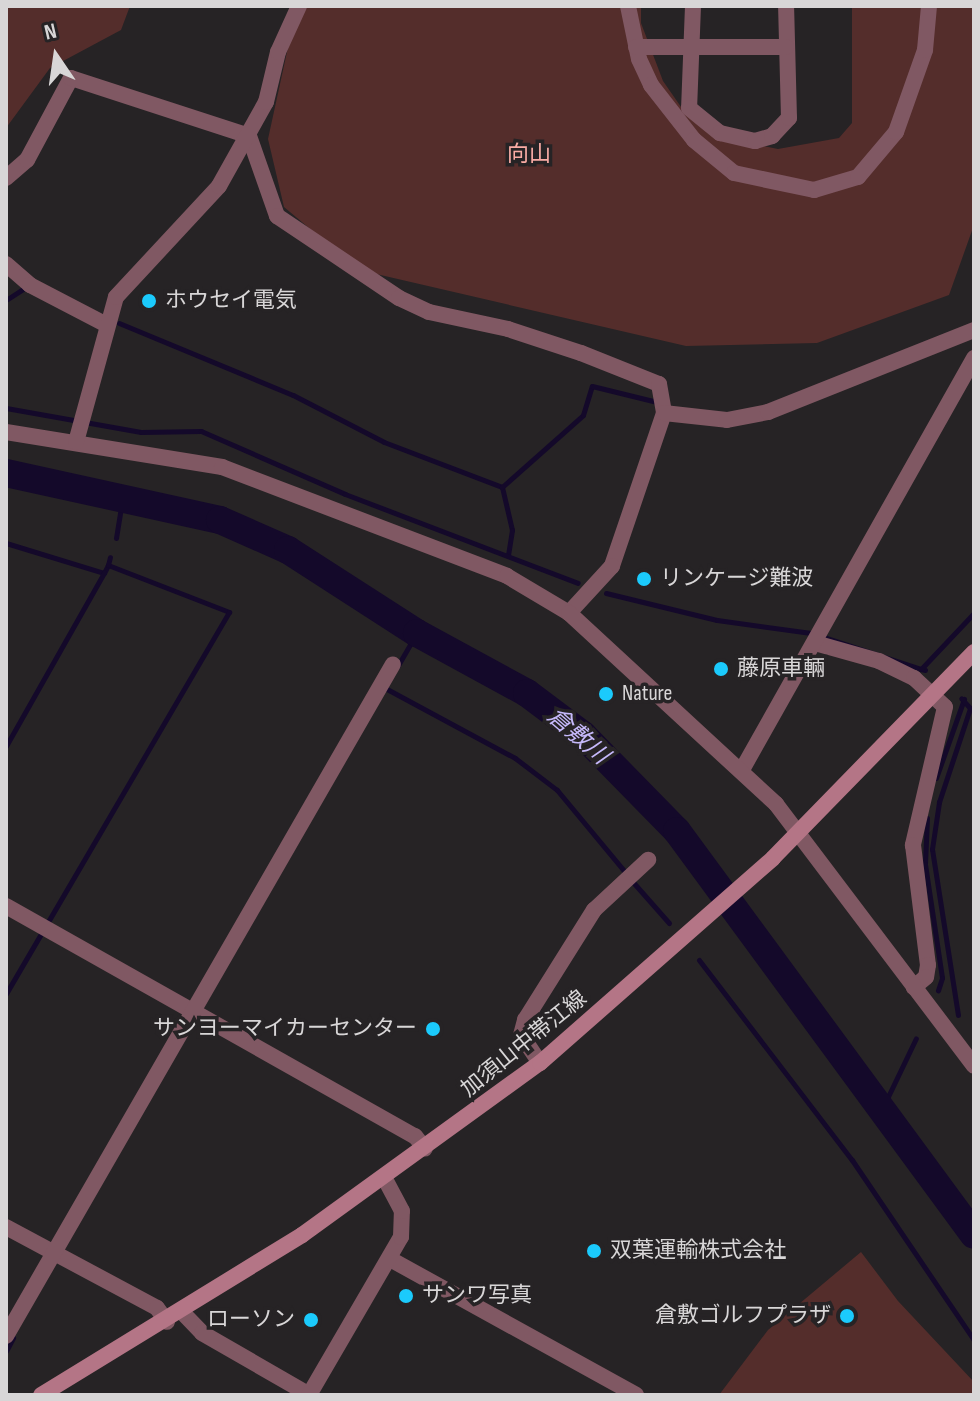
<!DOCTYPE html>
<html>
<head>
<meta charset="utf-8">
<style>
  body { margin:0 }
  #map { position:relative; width:980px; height:1401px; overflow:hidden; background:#262325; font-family:"Sofia Sans Condensed","Noto Sans JP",sans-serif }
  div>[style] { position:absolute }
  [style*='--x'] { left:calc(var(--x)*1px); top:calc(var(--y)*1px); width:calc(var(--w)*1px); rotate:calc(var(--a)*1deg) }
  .green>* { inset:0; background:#542d2b }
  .stream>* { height:5px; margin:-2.5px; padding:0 2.5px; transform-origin:2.5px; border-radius:2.5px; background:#14092a }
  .river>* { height:28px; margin:-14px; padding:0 14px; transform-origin:14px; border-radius:14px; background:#14092a }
  .minor>* { height:16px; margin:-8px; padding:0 8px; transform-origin:8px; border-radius:8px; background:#805863 }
  .tertiary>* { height:16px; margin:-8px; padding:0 8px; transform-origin:8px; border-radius:8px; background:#805863 }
  .secondary>* { height:16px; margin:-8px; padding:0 8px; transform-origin:8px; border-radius:8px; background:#b47586 }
  .dots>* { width:22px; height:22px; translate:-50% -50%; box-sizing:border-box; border:4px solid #262325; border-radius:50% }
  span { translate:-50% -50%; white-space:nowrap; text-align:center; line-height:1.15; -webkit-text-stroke:7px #262325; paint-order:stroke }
  .park-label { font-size:22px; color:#f9aba4 }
  .poi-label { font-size:22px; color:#d8d6d7 }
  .left { translate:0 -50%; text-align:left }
  .right { translate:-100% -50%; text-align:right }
  .street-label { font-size:22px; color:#d8d6d7 }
  .water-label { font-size:24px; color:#c6b9fb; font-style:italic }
  .frame { position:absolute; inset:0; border:8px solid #d8d6d7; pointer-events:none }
  .north { position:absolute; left:16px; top:16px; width:80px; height:80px; -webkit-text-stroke:6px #262325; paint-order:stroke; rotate:347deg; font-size:22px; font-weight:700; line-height:32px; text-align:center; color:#d8d6d7 }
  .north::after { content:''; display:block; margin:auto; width:28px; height:36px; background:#d8d6d7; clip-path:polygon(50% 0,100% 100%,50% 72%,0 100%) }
</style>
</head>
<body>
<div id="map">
  <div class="green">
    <div style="clip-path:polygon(6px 6px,130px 6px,121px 30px,50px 68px,6px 128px)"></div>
    <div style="clip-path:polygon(297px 6px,641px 6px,641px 23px,663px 81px,688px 117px,727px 139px,778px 149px,839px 138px,852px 123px,852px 6px,974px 6px,974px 225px,949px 295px,817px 343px,686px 346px,359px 270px,284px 207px,268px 139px)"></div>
    <div style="clip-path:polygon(861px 1252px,898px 1301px,974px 1382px,974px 1395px,719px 1395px,768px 1330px)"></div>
  </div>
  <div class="stream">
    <div style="--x:6;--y:300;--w:20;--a:-33"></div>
    <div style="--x:119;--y:323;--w:188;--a:22.5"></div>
    <div style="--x:293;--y:395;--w:102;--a:27.3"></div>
    <div style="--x:384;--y:442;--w:126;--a:20.9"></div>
    <div style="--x:502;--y:487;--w:44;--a:76.9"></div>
    <div style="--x:512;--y:530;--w:25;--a:99"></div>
    <div style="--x:6;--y:408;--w:137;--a:10.1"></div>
    <div style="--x:141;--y:432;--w:60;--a:-1"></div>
    <div style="--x:201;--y:431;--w:157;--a:23.6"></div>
    <div style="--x:345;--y:494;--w:249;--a:20.9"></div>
    <div style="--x:502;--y:487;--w:108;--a:-41.6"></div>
    <div style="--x:583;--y:415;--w:30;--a:-73"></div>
    <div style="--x:592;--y:386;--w:67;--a:13.8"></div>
    <div style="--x:116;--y:538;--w:44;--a:-80.8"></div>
    <div style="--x:6;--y:543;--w:102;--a:17"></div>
    <div style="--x:104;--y:573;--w:9;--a:-63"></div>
    <div style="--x:108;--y:565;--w:130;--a:21.2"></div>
    <div style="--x:229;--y:612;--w:442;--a:120.3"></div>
    <div style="--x:108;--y:565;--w:8;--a:-76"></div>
    <div style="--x:606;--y:593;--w:114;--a:13.7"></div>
    <div style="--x:717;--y:620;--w:95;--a:7.9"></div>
    <div style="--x:811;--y:633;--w:116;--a:18.1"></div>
    <div style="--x:397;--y:667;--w:39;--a:-60"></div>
    <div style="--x:925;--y:670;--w:4;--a:-166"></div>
    <div style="--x:921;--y:669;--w:77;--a:-46.6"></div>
    <div style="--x:385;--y:688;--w:148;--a:28.3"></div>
    <div style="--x:515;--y:758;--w:53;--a:37.3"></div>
    <div style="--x:557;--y:790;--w:108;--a:50.3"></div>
    <div style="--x:6;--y:746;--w:199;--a:-60.5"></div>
    <div style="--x:936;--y:778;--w:84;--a:-70.5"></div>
    <div style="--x:927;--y:818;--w:46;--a:92.5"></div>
    <div style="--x:925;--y:864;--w:115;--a:81.5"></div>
    <div style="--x:942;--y:978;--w:13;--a:108"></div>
    <div style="--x:632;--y:881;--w:56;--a:48.6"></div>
    <div style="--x:699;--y:960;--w:252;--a:52.6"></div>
    <div style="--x:852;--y:1160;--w:217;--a:55.9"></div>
    <div style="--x:958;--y:1015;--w:168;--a:-98.9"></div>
    <div style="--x:932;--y:849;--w:48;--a:-81.5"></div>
    <div style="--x:939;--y:802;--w:99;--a:-71.7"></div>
    <div style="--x:970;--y:708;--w:13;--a:-132"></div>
    <div style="--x:883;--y:1107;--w:76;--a:-64.4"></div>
    <div style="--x:6;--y:1351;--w:15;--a:-62"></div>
  </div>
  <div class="river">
    <div style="--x:6;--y:473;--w:219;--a:12.4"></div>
    <div style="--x:220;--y:520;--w:74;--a:23.8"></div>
    <div style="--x:288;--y:550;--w:153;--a:32.8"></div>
    <div style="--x:417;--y:633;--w:125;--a:28.6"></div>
    <div style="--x:527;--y:693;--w:70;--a:36.9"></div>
    <div style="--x:583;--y:735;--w:134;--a:45.6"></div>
    <div style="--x:677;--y:831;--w:501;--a:53.68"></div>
  </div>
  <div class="minor">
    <div style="--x:628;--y:6;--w:54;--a:78.3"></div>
    <div style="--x:639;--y:59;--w:29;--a:65"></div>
    <div style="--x:651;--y:85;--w:70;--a:52"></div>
    <div style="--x:694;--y:140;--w:52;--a:39.5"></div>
    <div style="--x:734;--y:173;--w:82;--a:12"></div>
    <div style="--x:814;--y:190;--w:46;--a:-16.5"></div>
    <div style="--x:858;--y:177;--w:59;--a:-49.8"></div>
    <div style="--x:896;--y:132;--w:87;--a:-70.5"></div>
    <div style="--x:925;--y:50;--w:44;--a:-84.8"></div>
    <div style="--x:693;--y:6;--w:102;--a:92.2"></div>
    <div style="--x:689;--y:108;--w:40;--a:39"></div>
    <div style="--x:720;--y:133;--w:36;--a:13"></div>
    <div style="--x:755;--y:141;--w:18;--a:-16"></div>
    <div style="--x:772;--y:136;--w:25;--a:-47"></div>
    <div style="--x:789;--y:118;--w:112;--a:-91.5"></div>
    <div style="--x:636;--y:47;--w:150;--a:0"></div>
    <div style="--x:6;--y:178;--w:28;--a:-41"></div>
    <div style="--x:27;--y:160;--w:93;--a:-61.8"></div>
    <div style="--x:71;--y:78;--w:187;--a:18"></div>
    <div style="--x:249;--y:136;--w:85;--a:70.7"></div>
    <div style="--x:277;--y:216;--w:147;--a:33.9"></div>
    <div style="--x:399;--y:298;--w:33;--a:25"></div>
    <div style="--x:429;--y:312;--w:81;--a:12.1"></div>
    <div style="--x:508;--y:329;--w:77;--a:18.2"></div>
    <div style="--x:581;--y:353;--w:84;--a:21.7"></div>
    <div style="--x:659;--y:384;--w:29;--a:80"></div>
    <div style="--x:664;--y:413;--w:162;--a:108.8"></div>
    <div style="--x:612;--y:566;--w:64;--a:132.5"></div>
    <div style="--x:6;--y:264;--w:32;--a:41"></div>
    <div style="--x:30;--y:285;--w:85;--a:27.5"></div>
    <div style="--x:664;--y:413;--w:63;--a:6.3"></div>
    <div style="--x:727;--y:420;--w:42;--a:-11"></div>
    <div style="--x:768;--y:412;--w:222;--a:-21.7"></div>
    <div style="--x:815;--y:643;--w:66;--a:15.7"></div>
    <div style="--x:879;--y:661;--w:39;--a:26"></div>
    <div style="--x:914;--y:678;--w:42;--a:43.1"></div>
    <div style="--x:945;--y:707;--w:142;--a:103.1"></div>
    <div style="--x:913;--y:845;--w:121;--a:82.9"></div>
    <div style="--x:928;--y:965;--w:12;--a:99"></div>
    <div style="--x:926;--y:977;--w:16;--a:140"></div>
    <div style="--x:743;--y:768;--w:471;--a:-60.6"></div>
    <div style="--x:6;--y:906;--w:469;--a:29.4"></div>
    <div style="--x:415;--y:1136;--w:16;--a:52"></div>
    <div style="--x:540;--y:1063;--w:34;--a:-124"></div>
    <div style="--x:521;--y:1035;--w:16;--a:-75"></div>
    <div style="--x:525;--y:1020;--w:130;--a:-57.9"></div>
    <div style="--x:594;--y:910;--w:74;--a:-42.8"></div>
    <div style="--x:6;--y:1227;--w:171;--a:28.2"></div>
    <div style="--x:157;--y:1308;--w:17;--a:54"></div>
    <div style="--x:390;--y:1259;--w:281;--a:28.9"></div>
    <div style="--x:182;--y:1312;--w:29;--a:46"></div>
    <div style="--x:202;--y:1333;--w:125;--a:29.9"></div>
    <div style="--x:6;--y:1336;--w:775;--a:-60.06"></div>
    <div style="--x:309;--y:1395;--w:183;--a:-59.8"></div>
    <div style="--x:401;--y:1237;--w:26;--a:-88"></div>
    <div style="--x:402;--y:1211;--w:36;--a:-118"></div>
  </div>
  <div class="tertiary">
    <div style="--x:6;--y:432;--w:219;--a:9.2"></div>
    <div style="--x:222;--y:467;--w:305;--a:20.9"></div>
    <div style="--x:507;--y:576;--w:72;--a:30.8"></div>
    <div style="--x:569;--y:613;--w:282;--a:42.7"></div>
    <div style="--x:776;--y:804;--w:328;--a:52.9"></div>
    <div style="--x:76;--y:442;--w:150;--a:-74.6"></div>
    <div style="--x:116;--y:297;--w:151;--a:-47.1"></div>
    <div style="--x:219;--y:186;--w:96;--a:-60.8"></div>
    <div style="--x:266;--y:102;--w:51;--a:-76.5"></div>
    <div style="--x:278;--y:52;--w:51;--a:-65.5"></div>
  </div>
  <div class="secondary">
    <div style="--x:41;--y:1395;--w:306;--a:-31.5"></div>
    <div style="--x:302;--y:1235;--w:294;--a:-35.9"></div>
    <div style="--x:540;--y:1063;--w:310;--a:-41.3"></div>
    <div style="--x:773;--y:858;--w:288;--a:-45.7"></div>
  </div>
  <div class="dots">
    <div style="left:149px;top:301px;background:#1bcafc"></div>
    <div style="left:644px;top:579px;background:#1bcafc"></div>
    <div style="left:721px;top:669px;background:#1bcafc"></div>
    <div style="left:606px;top:694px;background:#1bcafc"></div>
    <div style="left:433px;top:1029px;background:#1bcafc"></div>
    <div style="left:594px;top:1251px;background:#1bcafc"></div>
    <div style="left:406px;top:1296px;background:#1bcafc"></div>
    <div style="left:847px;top:1316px;background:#1bcafc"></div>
    <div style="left:311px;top:1320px;background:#1bcafc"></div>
  </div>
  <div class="park-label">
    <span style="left:529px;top:155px">向山</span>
  </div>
  <div class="poi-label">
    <span class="left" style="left:165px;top:301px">ホウセイ電気</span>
    <span class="left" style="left:660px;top:579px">リンケージ難波</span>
    <span class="left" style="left:737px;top:669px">藤原車輛</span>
    <span class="left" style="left:622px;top:694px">Nature</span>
    <span class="right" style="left:417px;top:1029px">サンヨーマイカーセンター</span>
    <span class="left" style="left:610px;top:1251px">双葉運輸株式会社</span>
    <span class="left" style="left:422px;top:1296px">サンワ写真</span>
    <span class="right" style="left:831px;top:1316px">倉敷ゴルフプラザ</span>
    <span class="right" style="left:295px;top:1320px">ローソン</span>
  </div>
  <div class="street-label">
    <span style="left:524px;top:1044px;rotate:-39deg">加須山中帯江線</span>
  </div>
  <div class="water-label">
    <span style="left:578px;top:736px;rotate:41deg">倉敷川</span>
  </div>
  <div class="frame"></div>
  <div class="north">N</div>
</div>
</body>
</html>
